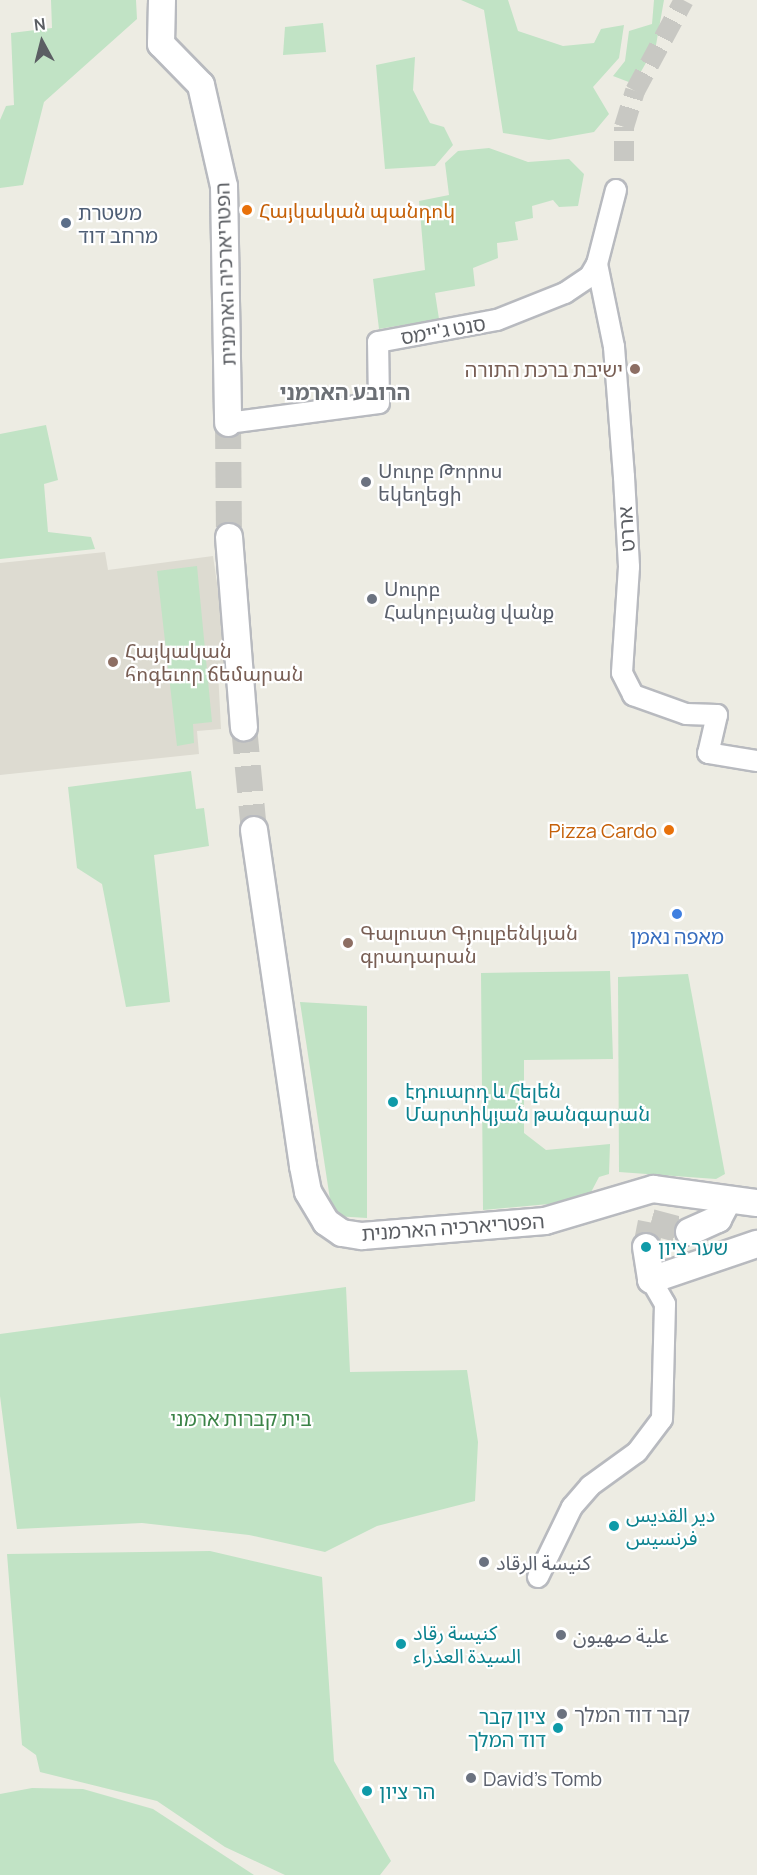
<!DOCTYPE html>
<html>
<head>
<meta charset="utf-8">
<style>
  body { margin:0 }
  #map { position:relative; width:757px; height:1875px; overflow:hidden; background:#edece3; font-family:Manrope,"Noto Sans Arabic","Noto Sans Armenian","Noto Sans Hebrew",sans-serif }
  div>[style] { position:absolute }
  [style*='--x'] { left:calc(var(--x)*1px); top:calc(var(--y)*1px); width:calc(var(--w)*1px); rotate:calc(var(--a)*1deg) }
  .education>* { inset:0; background:#dddbd1 }
  .green>* { inset:0; background:#c1e3c5 }
  .pedestrian-tunnel>* { height:20px; margin-top:-10px; transform-origin:0; background:repeating-linear-gradient(90deg,#c8c8c3 0 20px,transparent 0 30px) }
  .minor-tunnel>* { height:26px; margin-top:-13px; transform-origin:0; background:repeating-linear-gradient(90deg,#c8c8c3 0 26px,transparent 0 39px) }
  .roads { filter:drop-shadow(2px 0 #b8babf) drop-shadow(-2px 0 #b8babf) drop-shadow(0 2px #b8babf) drop-shadow(0 -2px #b8babf) }
  .pedestrian>* { height:20px; margin:-10px; padding:0 10px; transform-origin:10px; border-radius:10px; background:#fff }
  .minor>* { height:26px; margin:-13px; padding:0 13px; transform-origin:13px; border-radius:13px; background:#fff }
  .dots>* { width:16px; height:16px; translate:-50% -50%; box-sizing:border-box; border:3px solid #fff; border-radius:50% }
  span { translate:-50% -50%; white-space:nowrap; text-align:center; line-height:1.15; -webkit-text-stroke:4.5px #fff; paint-order:stroke }
  .food-label { font-size:20px; color:#c56008 }
  .left { translate:0 -50%; text-align:left }
  .right { translate:-100% -50%; text-align:right }
  .service-label { font-size:20px; color:#4e5e75 }
  .street-label { font-size:20px; color:#5b5e63 }
  .education-label { font-size:20px; color:#785e54 }
  .worship-label { font-size:20px; color:#5b616d }
  .shop-label { font-size:20px; color:#366cbe }
  .culture-label { font-size:20px; color:#0d838f }
  .park-label { font-size:20px; color:#3b8347 }
  .neighbourhood-label { font-size:21px; color:#6c7075; font-weight:700 }
  .north { position:absolute; left:12px; top:12px; width:60px; height:60px; -webkit-text-stroke:4px #fff; paint-order:stroke; rotate:353deg; font-size:16px; font-weight:700; line-height:24px; text-align:center; color:#5b5e63 }
  .north::after { content:''; display:block; margin:auto; width:21px; height:27px; background:#5b5e63; clip-path:polygon(50% 0,100% 100%,50% 72%,0 100%) }
</style>
</head>
<body>
<div id="map">
  <div class="education">
    <div style="clip-path:polygon(105px 552px,108px 570px,213px 556px,228px 658px,218px 671px,221px 729px,197px 731px,199px 754px,0 775px,0 563px)"></div>
  </div>
  <div class="green">
    <div style="clip-path:polygon(51px 0,136px 0,137px 19px,44px 102px,23px 185px,0 188px,0 120px,6px 106px,14px 105px,11px 33px,52px 28px)"></div>
    <div style="clip-path:polygon(461px 0,508px 0,518px 31px,563px 46px,594px 43px,601px 29px,624px 25px,619px 58px,593px 87px,609px 114px,594px 132px,549px 140px,503px 133px,484px 10px)"></div>
    <div style="clip-path:polygon(654px 0,664px 0,656px 45px,634px 84px,613px 76px,625px 61px,629px 31px,652px 24px)"></div>
    <div style="clip-path:polygon(323px 23px,326px 52px,283px 55px,285px 27px)"></div>
    <div style="clip-path:polygon(415px 57px,413px 90px,430px 123px,444px 127px,453px 145px,435px 166px,385px 169px,376px 65px)"></div>
    <div style="clip-path:polygon(489px 148px,528px 162px,569px 159px,584px 174px,578px 206px,559px 207px,553px 200px,532px 206px,533px 218px,515px 222px,518px 240px,497px 243px,498px 258px,473px 268px,475px 286px,435px 293px,439px 319px,379px 329px,373px 279px,425px 270px,419px 201px,449px 195px,445px 163px,458px 151px)"></div>
    <div style="clip-path:polygon(46px 425px,58px 480px,44px 484px,48px 532px,91px 537px,95px 549px,0 559px,0 434px)"></div>
    <div style="clip-path:polygon(197px 566px,212px 722px,193px 724px,194px 743px,177px 746px,157px 571px)"></div>
    <div style="clip-path:polygon(191px 771px,196px 809px,204px 808px,209px 846px,154px 855px,170px 1002px,126px 1007px,102px 884px,77px 868px,68px 787px)"></div>
    <div style="clip-path:polygon(610px 971px,613px 1059px,524px 1060px,524px 1133px,546px 1150px,610px 1144px,609px 1174px,599px 1177px,589px 1196px,571px 1202px,483px 1210px,481px 973px)"></div>
    <div style="clip-path:polygon(688px 974px,725px 1174px,716px 1179px,619px 1172px,618px 977px)"></div>
    <div style="clip-path:polygon(300px 1002px,367px 1006px,367px 1218px,335px 1216px,331px 1206px)"></div>
    <div style="clip-path:polygon(346px 1287px,350px 1372px,467px 1370px,478px 1442px,475px 1501px,377px 1526px,325px 1552px,249px 1535px,142px 1523px,17px 1529px,0 1396px,0 1334px)"></div>
    <div style="clip-path:polygon(210px 1551px,322px 1577px,334px 1761px,391px 1861px,380px 1875px,285px 1875px,225px 1847px,157px 1801px,40px 1772px,36px 1755px,22px 1745px,7px 1554px)"></div>
    <div style="clip-path:polygon(32px 1788px,83px 1789px,153px 1809px,254px 1875px,0 1875px,0 1794px)"></div>
  </div>
  <div class="pedestrian-tunnel">
    <div style="--x:624;--y:161;--w:34;--a:-90"></div>
    <div style="--x:624;--y:127;--w:38;--a:-73"></div>
    <div style="--x:635;--y:91;--w:103;--a:-61.7"></div>
  </div>
  <div class="minor-tunnel">
    <div style="--x:228;--y:423;--w:114;--a:89.5"></div>
    <div style="--x:244;--y:727;--w:103;--a:84.5"></div>
    <div style="--x:646;--y:1247;--w:25;--a:-79"></div>
    <div style="--x:651;--y:1222;--w:39;--a:15"></div>
  </div>
  <div class="roads">
    <div class="pedestrian">
      <div style="--x:616;--y:190;--w:76;--a:104.4"></div>
      <div style="--x:597;--y:264;--w:85;--a:78.4"></div>
      <div style="--x:614;--y:347;--w:130;--a:85.6"></div>
      <div style="--x:624;--y:477;--w:90;--a:86.8"></div>
      <div style="--x:629;--y:567;--w:106;--a:93.8"></div>
      <div style="--x:622;--y:673;--w:25;--a:63"></div>
      <div style="--x:633;--y:695;--w:56;--a:19.7"></div>
      <div style="--x:686;--y:714;--w:31;--a:2"></div>
      <div style="--x:717;--y:715;--w:39;--a:103"></div>
      <div style="--x:708;--y:753;--w:50;--a:9.3"></div>
      <div style="--x:228;--y:423;--w:152;--a:-7.5"></div>
      <div style="--x:379;--y:403;--w:61;--a:-90.9"></div>
      <div style="--x:378;--y:342;--w:121;--a:-10.5"></div>
      <div style="--x:497;--y:320;--w:73;--a:-21.7"></div>
      <div style="--x:565;--y:293;--w:30;--a:-34"></div>
      <div style="--x:590;--y:276;--w:14;--a:-60"></div>
      <div style="--x:538;--y:1577;--w:78;--a:-64.1"></div>
      <div style="--x:572;--y:1507;--w:28;--a:-49"></div>
      <div style="--x:590;--y:1486;--w:58;--a:-35.9"></div>
      <div style="--x:637;--y:1452;--w:41;--a:-52.9"></div>
      <div style="--x:662;--y:1419;--w:115;--a:-88.5"></div>
      <div style="--x:665;--y:1304;--w:28;--a:-120"></div>
    </div>
    <div class="minor">
      <div style="--x:162;--y:0;--w:44;--a:91.3"></div>
      <div style="--x:161;--y:44;--w:57;--a:45.7"></div>
      <div style="--x:201;--y:85;--w:104;--a:77.2"></div>
      <div style="--x:224;--y:186;--w:237;--a:89"></div>
      <div style="--x:229;--y:537;--w:191;--a:85.5"></div>
      <div style="--x:254;--y:830;--w:340;--a:81.7"></div>
      <div style="--x:303;--y:1166;--w:26;--a:79"></div>
      <div style="--x:308;--y:1192;--w:35;--a:59"></div>
      <div style="--x:326;--y:1222;--w:19;--a:35"></div>
      <div style="--x:342;--y:1233;--w:20;--a:9"></div>
      <div style="--x:362;--y:1236;--w:184;--a:-4.7"></div>
      <div style="--x:545;--y:1221;--w:113;--a:-16.5"></div>
      <div style="--x:653;--y:1189;--w:105;--a:7.7"></div>
      <div style="--x:689;--y:1232;--w:32;--a:-24"></div>
      <div style="--x:718;--y:1219;--w:21;--a:-62"></div>
      <div style="--x:646;--y:1247;--w:33;--a:81"></div>
      <div style="--x:651;--y:1280;--w:112;--a:-18.8"></div>
    </div>
  </div>
  <div class="dots">
    <div style="left:247px;top:210px;background:#e8710a"></div>
    <div style="left:66px;top:223px;background:#5c6f8a"></div>
    <div style="left:635px;top:369px;background:#8d6e63"></div>
    <div style="left:366px;top:482px;background:#6b7280"></div>
    <div style="left:372px;top:599px;background:#6b7280"></div>
    <div style="left:113px;top:662px;background:#8d6e63"></div>
    <div style="left:669px;top:830px;background:#e8710a"></div>
    <div style="left:677px;top:914px;background:#3f7fe0"></div>
    <div style="left:348px;top:943px;background:#8d6e63"></div>
    <div style="left:393px;top:1102px;background:#0f9aa8"></div>
    <div style="left:646px;top:1247px;background:#0f9aa8"></div>
    <div style="left:614px;top:1526px;background:#0f9aa8"></div>
    <div style="left:484px;top:1562px;background:#6b7280"></div>
    <div style="left:561px;top:1635px;background:#6b7280"></div>
    <div style="left:401px;top:1644px;background:#0f9aa8"></div>
    <div style="left:562px;top:1714px;background:#6b7280"></div>
    <div style="left:558px;top:1728px;background:#0f9aa8"></div>
    <div style="left:471px;top:1778px;background:#6b7280"></div>
    <div style="left:367px;top:1791px;background:#0f9aa8"></div>
  </div>
  <div class="food-label">
    <span class="left" style="left:259px;top:210px">Հայկական պանդոկ</span>
    <span class="right" style="left:657px;top:830px">Pizza Cardo</span>
  </div>
  <div class="service-label">
    <span class="left" style="left:78px;top:224px">משטרת<br>מרחב דוד</span>
  </div>
  <div class="street-label">
    <span style="left:225px;top:274px;rotate:-92deg">הפטריארכיה הארמנית</span>
    <span style="left:443px;top:330px;rotate:-10deg">סנט ג'יימס</span>
    <span style="left:626px;top:529px;rotate:-94deg">אררט</span>
    <span style="left:453px;top:1227px;rotate:-4deg">הפטריארכיה הארמנית</span>
  </div>
  <div class="education-label">
    <span class="right" style="left:623px;top:369px">ישיבת ברכת התורה</span>
    <span class="left" style="left:125px;top:662px">Հայկական<br>հոգեւոր ճեմարան</span>
    <span class="left" style="left:360px;top:944px">Գալուստ Գյուլբենկյան<br>գրադարան</span>
  </div>
  <div class="worship-label">
    <span class="left" style="left:378px;top:482px">Սուրբ Թորոս<br>եկեղեցի</span>
    <span class="left" style="left:384px;top:600px">Սուրբ<br>Հակոբյանց վանք</span>
    <span class="left" style="left:496px;top:1562px">كنيسة الرقاد</span>
    <span class="left" style="left:573px;top:1635px">علية صهيون</span>
    <span class="left" style="left:574px;top:1714px">קבר דוד המלך</span>
    <span class="left" style="left:483px;top:1778px">David's Tomb</span>
  </div>
  <div class="shop-label">
    <span style="left:677px;top:936px">מאפה נאמן</span>
  </div>
  <div class="culture-label">
    <span class="left" style="left:405px;top:1102px">էդուարդ և Հելեն<br>Մարտիկյան թանգարան</span>
    <span class="left" style="left:658px;top:1247px">שער ציון</span>
    <span class="left" style="left:626px;top:1526px">دير القديس<br>فرنسيس</span>
    <span class="left" style="left:413px;top:1644px">كنيسة رقاد<br>السيدة العذراء</span>
    <span class="right" style="left:546px;top:1728px">ציון קבר<br>דוד המלך</span>
    <span class="left" style="left:379px;top:1791px">הר ציון</span>
  </div>
  <div class="park-label">
    <span style="left:241px;top:1418px">בית קברות ארמני</span>
  </div>
  <div class="neighbourhood-label">
    <span style="left:345px;top:392px">הרובע הארמני</span>
  </div>
  <div class="north">N</div>
</div>
</body>
</html>
